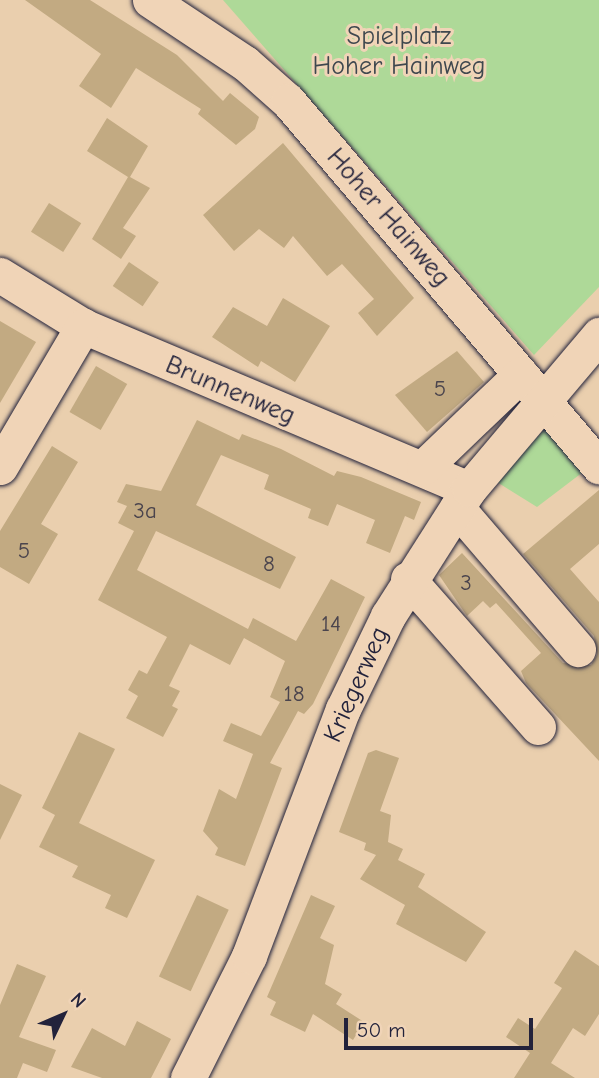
<!DOCTYPE html>
<style>
body{margin:0}
#map{position:relative;width:599px;height:1078px;overflow:hidden;background:#eacfae;font-family:"Comic Neue",sans-serif}
div>[style]{position:absolute}
.green>*{inset:0;background:#aed998}
.building>*{inset:0;background:#c2aa82;transform-origin:0 0}
.roads{filter:drop-shadow(0 0 2px #22223b) drop-shadow(0 0 2px #22223b)}
.minor>*{height:35px;margin:-17.5px;padding:0 17.5px;transform-origin:17.5px;border-radius:17.5px;background:#f0d4b7}
span{translate:-50% -50%;white-space:nowrap;text-align:center;line-height:1.15;-webkit-text-stroke:6px #f0d4b7;paint-order:stroke}
.number-label{font-size:23px;color:#4a444d}
.number-label span{-webkit-text-stroke-width:0}
.park-label{font-size:26px;color:#3e474e}
.street-label{font-size:26px;color:#22223b}
.north{position:absolute;left:28px;top:980px;width:70px;height:70px;-webkit-text-stroke:5px #f0d4b7;paint-order:stroke;rotate:46deg;font-size:19px;font-weight:700;line-height:28px;text-align:center;color:#22223b}
.north::after{content:'';display:block;margin:auto;width:24px;height:32px;background:#22223b;clip-path:polygon(50% 0,100% 100%,50% 72%,0 100%)}
.scale{position:absolute;left:344px;top:1018px;width:189px;height:32px;box-sizing:border-box;border:4px solid #22223b;border-top:0;padding-left:9px;font-size:21px;line-height:24px;white-space:nowrap;color:#22223b;-webkit-text-stroke:5px #f0d4b7;paint-order:stroke}
</style>
<div id="map">
<div class="green">
<div style="clip-path:polygon(223px 0,599px 0,599px 287px,534px 355px)"></div>
<div style="clip-path:polygon(547px 426px,587px 469px,537px 507px,497px 482px)"></div>
</div>
<div class="building">
<div style="clip-path:polygon(25px 0,90px 0,177px 55px,223px 101px,230px 93px,259px 117px,255px 129px,236px 145px,198px 114px,201px 109px,136px 68px,111px 108px,79px 86px,101px 54px)"></div>
<div style="clip-path:polygon(107px 118px,148px 146px,130px 177px,150px 188px,123px 228px,136px 236px,121px 259px,92px 239px,128px 177px,87px 151px)"></div>
<div style="clip-path:polygon(283px 143px,414px 298px,377px 336px,358px 313px,374px 299px,342px 264px,327px 276px,293px 236px,284px 248px,259px 229px,234px 251px,203px 215px)"></div>
<div style="left:49px;top:203px;width:38px;height:34px;rotate:32deg"></div>
<div style="left:129px;top:262px;width:36px;height:29px;rotate:34deg"></div>
<div style="clip-path:polygon(283px 298px,330px 326px,295px 382px,261px 361px,258px 367px,212px 337px,233px 307px,267px 326px)"></div>
<div style="clip-path:polygon(0 321px,36px 342px,0 403px)"></div>
<div style="clip-path:polygon(457px 351px,484px 382px,427px 432px,395px 395px)"></div>
<div style="left:96px;top:366px;width:36px;height:53px;rotate:30deg"></div>
<div style="clip-path:polygon(197px 420px,239px 440px,242px 434px,281px 449px,334px 476px,337px 471px,361px 477px,421px 502px,414px 520px,405px 516px,390px 553px,366px 543px,375px 520px,337px 504px,328px 526px,308px 518px,311px 509px,264px 489px,269px 475px,221px 455px,196px 505px,296px 557px,280px 589px,156px 531px,137px 570px,248px 629px,253px 618px,296px 641px,331px 579px,365px 597px,313px 704px,304px 714px,298px 711px,270px 763px,282px 768px,245px 866px,215px 855px,218px 848px,203px 831px,219px 789px,236px 799px,253px 754px,223px 741px,231px 723px,261px 736px,280px 702px,270px 697px,285px 661px,244px 638px,230px 665px,190px 644px,169px 686px,180px 691px,172px 706px,178px 709px,163px 737px,126px 718px,138px 696px,128px 690px,139px 670px,147px 674px,167px 637px,98px 600px,134px 531px,118px 523px,127px 506px,117px 502px,126px 484px,161px 491px)"></div>
<div style="clip-path:polygon(52px 446px,78px 462px,41px 524px,58px 534px,29px 584px,0 567px,0 531px)"></div>
<div style="clip-path:polygon(599px 490px,599px 544px,570px 569px,599px 602px,599px 761px,526px 683px,521px 671px,541px 653px,496px 603px,490px 608px,483px 601px,467px 616px,439px 575px,462px 553px,563px 663px,591px 665px,597px 655px,594px 636px,523px 554px)"></div>
<div style="clip-path:polygon(79px 732px,115px 749px,79px 823px,155px 860px,127px 918px,105px 908px,111px 895px,72px 877px,78px 866px,39px 847px,55px 815px,42px 808px)"></div>
<div style="clip-path:polygon(376px 750px,399px 758px,380px 811px,391px 815px,388px 842px,403px 849px,398px 860px,425px 874px,418px 887px,486px 932px,466px 962px,396px 924px,405px 905px,360px 879px,376px 855px,364px 850px,366px 843px,339px 832px,368px 753px)"></div>
<div style="clip-path:polygon(0 784px,22px 795px,0 840px)"></div>
<div style="left:197px;top:895px;width:35px;height:90px;rotate:25deg"></div>
<div style="clip-path:polygon(311px 895px,335px 906px,320px 938px,334px 945px,325px 984px,342px 994px,336px 1004px,364px 1022px,353px 1040px,313px 1014px,305px 1032px,270px 1015px,276px 1002px,267px 997px)"></div>
<div style="clip-path:polygon(575px 950px,599px 966px,599px 1014px,585px 1036px,573px 1028px,551px 1063px,575px 1078px,514px 1078px,530px 1053px,506px 1037px,518px 1018px,535px 1029px,562px 988px,554px 983px)"></div>
<div style="clip-path:polygon(17px 964px,46px 976px,19px 1037px,56px 1050px,47px 1072px,23px 1063px,17px 1078px,0 1078px,0 1005px)"></div>
<div style="clip-path:polygon(137px 1021px,171px 1039px,151px 1078px,102px 1078px,71px 1067px,92px 1028px,125px 1046px)"></div>
</div>
<div class="roads">
<div class="minor">
<div style="left:150px;top:0;width:114px;rotate:33.6deg"></div>
<div style="left:245px;top:63px;width:57px;rotate:41.5deg"></div>
<div style="left:288px;top:101px;width:480px;rotate:49.6deg"></div>
<div style="left:0;top:275px;width:97px;rotate:31.6deg"></div>
<div style="left:83px;top:326px;width:419px;rotate:22.9deg"></div>
<div style="left:0;top:467px;width:164px;rotate:-59.5deg"></div>
<div style="left:424px;top:467px;width:134px;rotate:-43.8deg"></div>
<div style="left:457px;top:508px;width:186px;rotate:49.4deg"></div>
<div style="left:408px;top:579px;width:197px;rotate:48.7deg"></div>
<div style="left:188px;top:1078px;width:136px;rotate:-63.4deg"></div>
<div style="left:249px;top:956px;width:264px;rotate:-69.2deg"></div>
<div style="left:343px;top:709px;width:103px;rotate:-64.2deg"></div>
<div style="left:388px;top:616px;width:151px;rotate:-57.5deg"></div>
<div style="left:469px;top:489px;width:202px;rotate:-49.8deg"></div>
</div>
</div>
<div class="number-label">
<span style="left:440px;top:389px">5</span>
<span style="left:145px;top:511px">3a</span>
<span style="left:24px;top:551px">5</span>
<span style="left:269px;top:564px">8</span>
<span style="left:466px;top:583px">3</span>
<span style="left:331px;top:624px">14</span>
<span style="left:294px;top:694px">18</span>
</div>
<div class="park-label">
<span style="left:399px;top:52px">Spielplatz<br>Hoher Hainweg</span>
</div>
<div class="street-label">
<span style="left:388px;top:218px;rotate:49deg">Hoher Hainweg</span>
<span style="left:230px;top:391px;rotate:23deg">Brunnenweg</span>
<span style="left:357px;top:685px;rotate:-66deg">Kriegerweg</span>
</div>
<div class="north">N</div>
<div class="scale">50 m</div>
</div>
